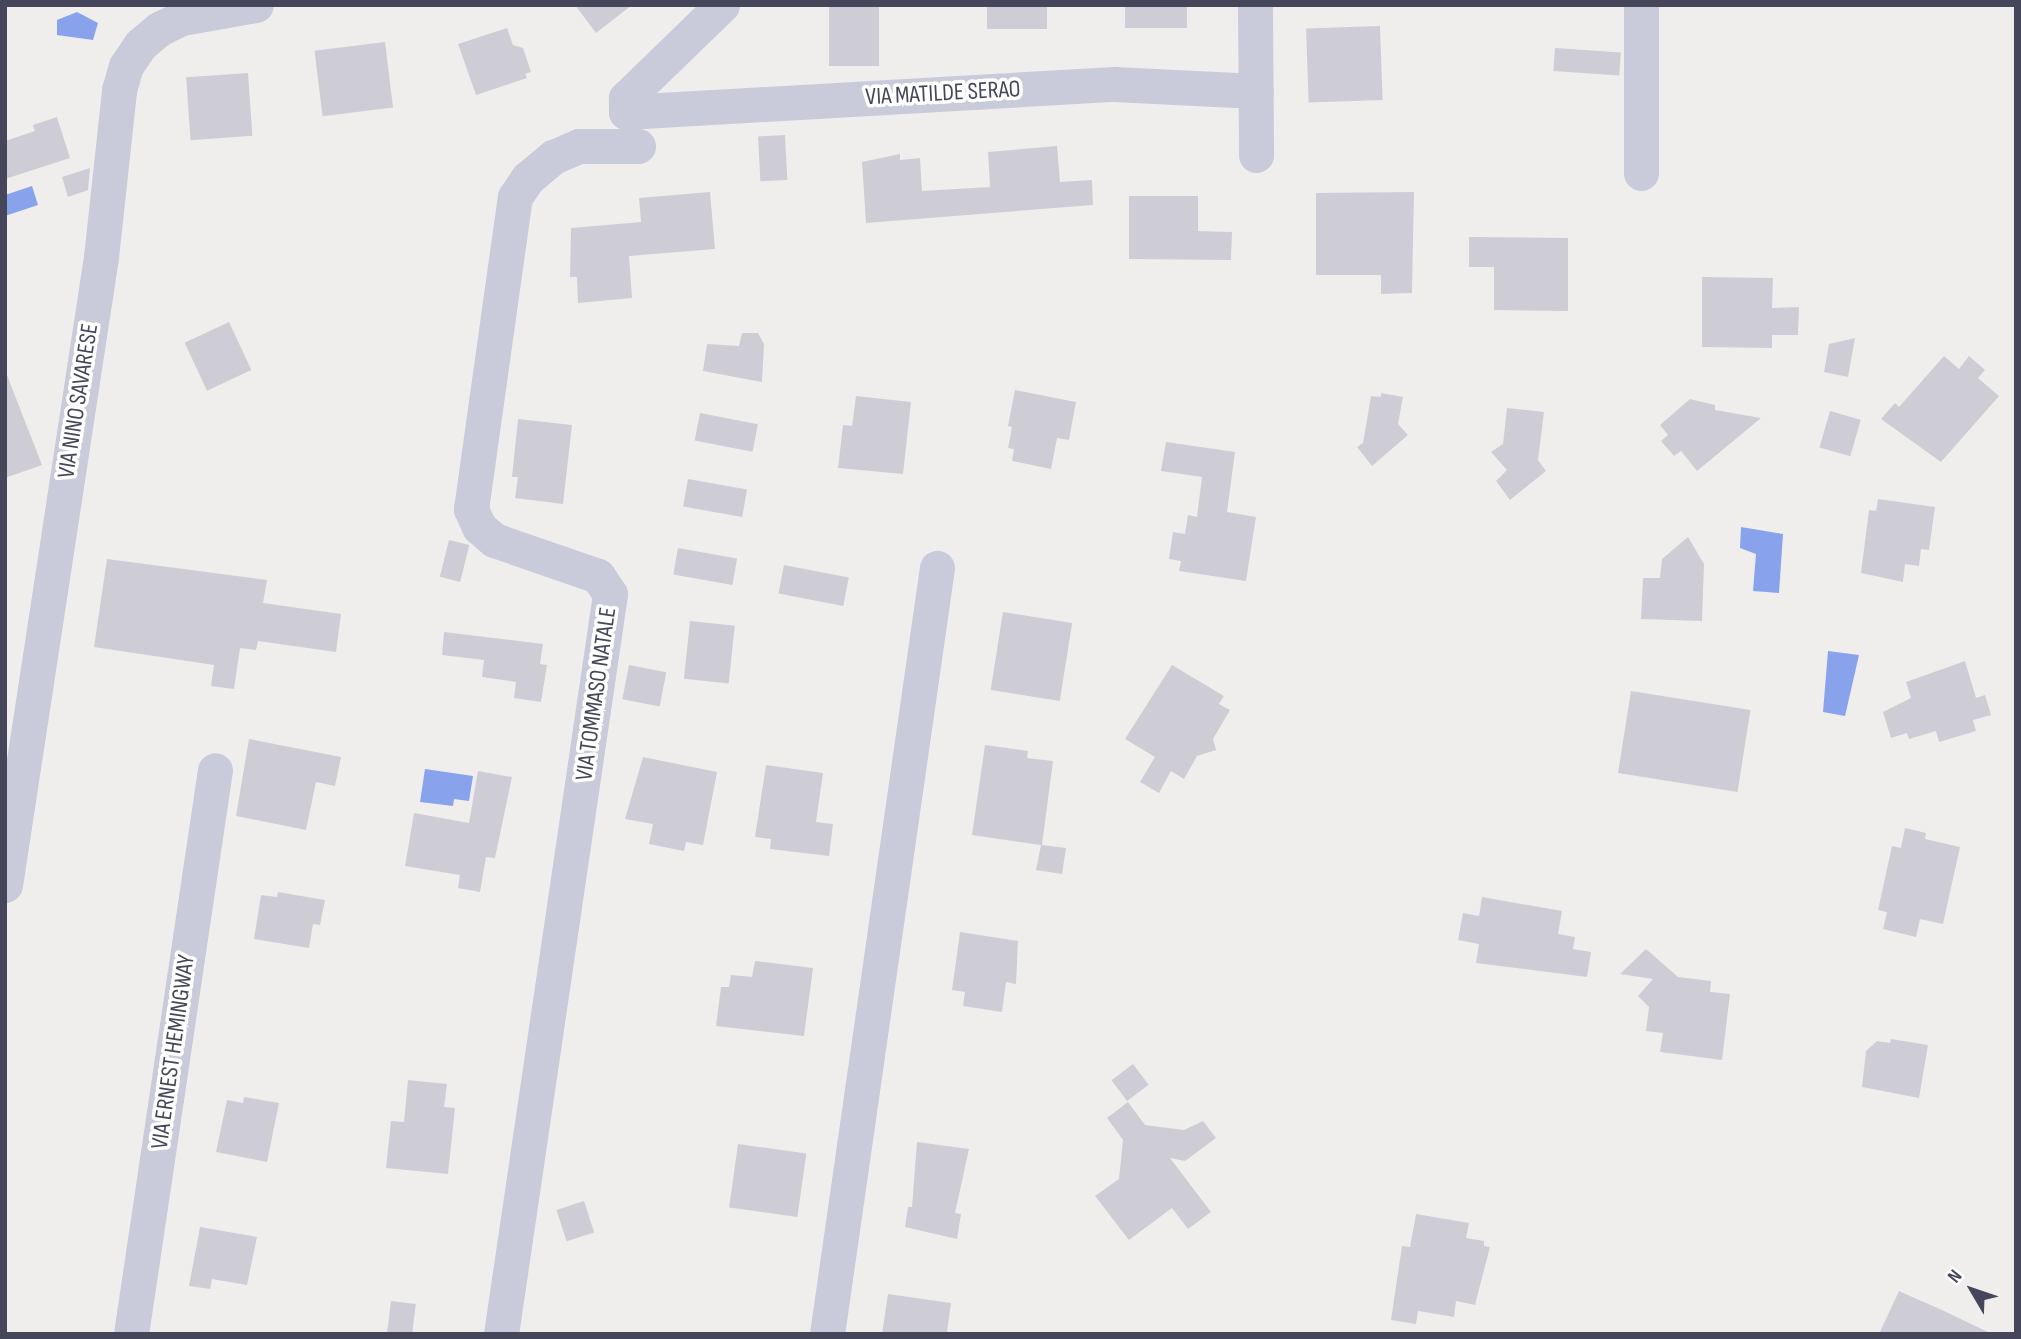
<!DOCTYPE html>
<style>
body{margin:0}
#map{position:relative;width:2021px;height:1339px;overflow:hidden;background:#f0eeed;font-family:"Sofia Sans Condensed",sans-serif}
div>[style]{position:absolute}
.water>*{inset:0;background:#88a3eb}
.building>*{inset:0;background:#cecdd5;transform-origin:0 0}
.minor>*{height:35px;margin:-17.5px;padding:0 17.5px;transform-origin:17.5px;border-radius:17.5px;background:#c9cada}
span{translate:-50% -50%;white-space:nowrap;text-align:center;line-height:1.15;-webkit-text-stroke:7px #fff;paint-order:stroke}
.street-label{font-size:24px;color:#45465a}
.frame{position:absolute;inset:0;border:7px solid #45465a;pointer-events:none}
.north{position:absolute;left:1937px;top:1255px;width:70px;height:70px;-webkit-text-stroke:5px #fff;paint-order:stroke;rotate:309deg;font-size:19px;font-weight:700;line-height:28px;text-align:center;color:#45465a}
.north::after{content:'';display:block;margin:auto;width:24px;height:32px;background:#45465a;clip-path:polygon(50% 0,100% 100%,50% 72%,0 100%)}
</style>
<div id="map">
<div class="water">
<div style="clip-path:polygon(77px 12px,98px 23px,93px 40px,57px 35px,57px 20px)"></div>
<div style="clip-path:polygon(32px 186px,38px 205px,5px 216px,5px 195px)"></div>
<div style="clip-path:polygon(1741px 527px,1783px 534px,1779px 593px,1753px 591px,1756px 554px,1740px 548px)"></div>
<div style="clip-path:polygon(1828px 651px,1859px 655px,1845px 716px,1823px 712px)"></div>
<div style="clip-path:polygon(425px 769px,473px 776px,469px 801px,454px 799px,453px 806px,420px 802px)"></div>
</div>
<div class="building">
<div style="clip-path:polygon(575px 5px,632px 5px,596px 33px)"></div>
<div style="left:829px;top:5px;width:50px;height:61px"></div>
<div style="left:987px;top:5px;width:60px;height:24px"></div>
<div style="left:1125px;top:5px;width:62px;height:23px"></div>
<div style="left:1380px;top:26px;width:74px;height:74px;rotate:88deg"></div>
<div style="clip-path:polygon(507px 28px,513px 45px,523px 48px,531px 72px,525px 74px,527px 78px,476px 95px,458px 44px)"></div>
<div style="left:385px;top:42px;width:66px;height:71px;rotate:83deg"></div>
<div style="left:1555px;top:48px;width:66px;height:23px;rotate:4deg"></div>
<div style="left:248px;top:73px;width:63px;height:62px;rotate:86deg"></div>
<div style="clip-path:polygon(57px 117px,70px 158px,5px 179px,5px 141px,35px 131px,33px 125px)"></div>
<div style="left:785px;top:135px;width:45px;height:27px;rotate:87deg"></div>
<div style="clip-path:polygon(1057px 146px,1060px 182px,1092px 180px,1093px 205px,866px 223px,862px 162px,900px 154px,900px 160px,920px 158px,922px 191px,990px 187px,988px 152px)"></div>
<div style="clip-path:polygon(90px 168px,88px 190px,68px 197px,62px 177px)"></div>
<div style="clip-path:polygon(710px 192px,715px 249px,629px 256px,632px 298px,578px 303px,577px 277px,570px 277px,571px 228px,641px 222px,639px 198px)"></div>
<div style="clip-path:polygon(1414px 192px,1412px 293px,1381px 294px,1381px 275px,1316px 275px,1316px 193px)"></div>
<div style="clip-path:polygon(1129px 196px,1198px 196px,1198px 231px,1232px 232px,1231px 260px,1129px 259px)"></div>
<div style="clip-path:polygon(1469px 237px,1568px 238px,1568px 311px,1494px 310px,1494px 267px,1469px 267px)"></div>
<div style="clip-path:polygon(1702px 277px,1773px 278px,1772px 308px,1799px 307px,1798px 335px,1772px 335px,1772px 348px,1702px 347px)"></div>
<div style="left:229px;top:322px;width:53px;height:49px;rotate:65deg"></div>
<div style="clip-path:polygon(742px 333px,758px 333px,764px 344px,762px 382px,703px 371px,707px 344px,739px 346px)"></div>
<div style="clip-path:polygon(1855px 338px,1848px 377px,1824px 372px,1829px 344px)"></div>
<div style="clip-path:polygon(1944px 356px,1959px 369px,1969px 356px,1985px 370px,1978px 378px,1999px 396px,1941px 462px,1881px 419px,1895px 403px,1899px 407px)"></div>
<div style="clip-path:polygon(5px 370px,42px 465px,5px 478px)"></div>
<div style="clip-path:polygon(1015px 390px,1076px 402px,1069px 440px,1057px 438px,1051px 469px,1012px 461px,1014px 449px,1008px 448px,1012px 427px,1008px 426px)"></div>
<div style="clip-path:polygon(1381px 393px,1403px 397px,1398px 424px,1408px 435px,1372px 466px,1357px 447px,1363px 443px,1371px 396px,1381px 397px)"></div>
<div style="clip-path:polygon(856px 396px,911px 402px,903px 474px,838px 468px,843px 425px,852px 426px)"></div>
<div style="clip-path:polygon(1690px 399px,1715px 405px,1715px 410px,1761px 418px,1697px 471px,1681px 451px,1674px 456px,1661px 441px,1668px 435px,1660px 425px)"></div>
<div style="clip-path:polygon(1507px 408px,1544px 412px,1538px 460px,1546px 471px,1510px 500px,1496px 481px,1507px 470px,1491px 452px,1503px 444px)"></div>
<div style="left:1830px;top:411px;width:32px;height:38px;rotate:16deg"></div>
<div style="left:700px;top:413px;width:59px;height:28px;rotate:11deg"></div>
<div style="clip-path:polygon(518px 419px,572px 425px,563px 504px,515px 498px,518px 477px,512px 477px)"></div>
<div style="clip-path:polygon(1166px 442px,1235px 452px,1227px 512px,1256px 517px,1246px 581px,1179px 571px,1181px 561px,1169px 559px,1173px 532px,1185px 534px,1188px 515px,1197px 517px,1202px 477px,1161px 471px)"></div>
<div style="left:688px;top:479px;width:60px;height:28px;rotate:10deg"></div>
<div style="clip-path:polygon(1878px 499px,1935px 507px,1929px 550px,1921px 549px,1919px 566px,1905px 564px,1903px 582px,1861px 573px,1869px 510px,1876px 511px)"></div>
<div style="clip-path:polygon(1688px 537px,1704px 564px,1702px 621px,1641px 619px,1643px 578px,1660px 578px,1662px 559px)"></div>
<div style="left:449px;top:540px;width:21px;height:38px;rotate:14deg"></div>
<div style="left:678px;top:548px;width:60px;height:27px;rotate:10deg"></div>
<div style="clip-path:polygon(107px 559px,267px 580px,263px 603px,341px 614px,336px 652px,258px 641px,256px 650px,240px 648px,234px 689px,211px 686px,214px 665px,94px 647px)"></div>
<div style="left:784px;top:565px;width:66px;height:29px;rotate:11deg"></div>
<div style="left:1003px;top:612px;width:70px;height:79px;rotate:9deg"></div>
<div style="left:690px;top:621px;width:45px;height:58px;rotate:6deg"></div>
<div style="clip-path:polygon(444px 632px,543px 644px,540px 664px,547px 665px,541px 702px,514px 698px,516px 682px,482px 677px,484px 660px,442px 655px)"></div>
<div style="clip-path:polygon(1965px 661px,1976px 698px,1985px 695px,1991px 715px,1973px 720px,1976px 731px,1939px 742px,1936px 731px,1909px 739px,1907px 733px,1891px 738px,1883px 712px,1911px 698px,1906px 682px)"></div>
<div style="left:629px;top:665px;width:38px;height:35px;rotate:11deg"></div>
<div style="clip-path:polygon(1172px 665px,1224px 696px,1219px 704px,1230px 710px,1213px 739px,1216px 750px,1197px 756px,1184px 779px,1171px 771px,1159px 793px,1140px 782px,1155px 757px,1125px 739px)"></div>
<div style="left:1631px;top:691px;width:121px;height:83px;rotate:9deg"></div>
<div style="clip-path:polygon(249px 739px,341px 757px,335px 786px,316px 782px,306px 830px,236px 816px)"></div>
<div style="clip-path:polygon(985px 745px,1028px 751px,1027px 758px,1053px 761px,1042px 845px,1066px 848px,1062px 874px,1036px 870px,1041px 845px,972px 835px)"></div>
<div style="clip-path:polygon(643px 757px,717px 772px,703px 845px,686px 842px,684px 851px,649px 844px,653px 824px,625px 819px)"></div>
<div style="clip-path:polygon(766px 765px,823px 773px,816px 822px,833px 824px,829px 856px,770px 849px,771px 839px,755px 837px)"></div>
<div style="clip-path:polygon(478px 771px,512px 777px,495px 858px,486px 857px,480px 892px,458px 888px,460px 875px,405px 866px,414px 813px,469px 823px)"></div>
<div style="clip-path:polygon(1905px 828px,1926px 833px,1925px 839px,1960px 847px,1943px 924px,1920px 919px,1916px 937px,1883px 929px,1887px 912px,1878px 910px,1892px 846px,1901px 848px)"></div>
<div style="clip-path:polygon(278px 892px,325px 900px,320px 925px,313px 924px,309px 948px,254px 939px,261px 895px,277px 897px)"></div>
<div style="clip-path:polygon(1482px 897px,1562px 911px,1558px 934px,1575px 937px,1573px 949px,1591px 952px,1587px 977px,1476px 963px,1479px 944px,1458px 940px,1463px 913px,1479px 916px)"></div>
<div style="clip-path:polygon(960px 932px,1018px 941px,1016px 984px,1006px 982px,1002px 1012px,963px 1006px,965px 992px,952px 990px)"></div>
<div style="clip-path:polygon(1646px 949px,1678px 977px,1711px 981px,1710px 992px,1730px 994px,1722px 1060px,1660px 1052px,1663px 1033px,1646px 1031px,1649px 1007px,1638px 996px,1653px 979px,1620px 974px)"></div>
<div style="clip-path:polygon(755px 961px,813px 968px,804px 1036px,716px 1026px,721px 987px,729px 987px,731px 975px,752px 977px)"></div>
<div style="clip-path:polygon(1891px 1039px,1928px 1045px,1919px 1098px,1862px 1087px,1866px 1051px,1877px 1041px,1890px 1043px)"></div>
<div style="left:1133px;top:1064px;width:26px;height:27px;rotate:53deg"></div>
<div style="clip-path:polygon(408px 1080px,447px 1084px,444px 1107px,455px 1108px,448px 1174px,386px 1168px,391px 1121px,404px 1122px)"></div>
<div style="clip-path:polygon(244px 1097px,279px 1103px,267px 1162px,216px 1152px,227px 1100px,243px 1103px)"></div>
<div style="clip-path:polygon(1128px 1102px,1145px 1125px,1184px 1130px,1203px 1121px,1216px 1138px,1185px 1161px,1170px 1158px,1211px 1212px,1188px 1229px,1172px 1208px,1129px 1240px,1095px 1196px,1119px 1179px,1123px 1140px,1107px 1118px)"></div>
<div style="clip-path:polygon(917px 1142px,969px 1149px,955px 1213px,961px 1214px,957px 1239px,905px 1227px,908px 1207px,912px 1207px)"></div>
<div style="left:738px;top:1144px;width:69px;height:64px;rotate:8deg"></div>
<div style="left:584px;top:1201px;width:33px;height:29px;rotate:72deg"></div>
<div style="clip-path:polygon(1416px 1214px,1469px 1223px,1466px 1238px,1484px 1241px,1484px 1246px,1490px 1247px,1475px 1305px,1456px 1301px,1454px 1317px,1418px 1311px,1416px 1324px,1391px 1320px,1402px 1246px,1410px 1247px)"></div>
<div style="clip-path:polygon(200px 1227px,257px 1237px,247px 1285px,212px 1279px,210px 1289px,189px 1286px)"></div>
<div style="clip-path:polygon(1899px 1291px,1944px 1311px,1992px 1334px,1879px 1334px)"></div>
<div style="clip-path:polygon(888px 1294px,951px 1303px,947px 1332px,882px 1334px)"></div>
<div style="left:391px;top:1301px;width:25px;height:33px;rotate:7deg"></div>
</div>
<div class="minor">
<div style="left:722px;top:5px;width:134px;rotate:135.9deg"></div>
<div style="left:626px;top:98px;width:14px;rotate:90deg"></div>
<div style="left:626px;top:112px;width:489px;rotate:-3.3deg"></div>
<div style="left:1114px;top:84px;width:142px;rotate:2.8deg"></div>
<div style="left:1255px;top:5px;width:150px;rotate:89.6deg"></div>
<div style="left:1641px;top:173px;width:168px;rotate:-90deg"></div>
<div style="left:5px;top:885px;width:635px;rotate:-81.31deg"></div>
<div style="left:101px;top:257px;width:168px;rotate:-83.8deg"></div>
<div style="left:119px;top:90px;width:25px;rotate:-74deg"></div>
<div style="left:126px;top:66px;width:25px;rotate:-56deg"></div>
<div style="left:140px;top:45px;width:25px;rotate:-40deg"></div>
<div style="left:159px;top:29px;width:25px;rotate:-26deg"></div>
<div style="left:182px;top:18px;width:75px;rotate:-10deg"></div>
<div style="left:131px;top:1334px;width:570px;rotate:-81.53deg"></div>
<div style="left:501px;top:1334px;width:748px;rotate:-81.62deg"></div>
<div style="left:610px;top:594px;width:22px;rotate:-124deg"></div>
<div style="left:598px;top:576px;width:110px;rotate:-160.9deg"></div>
<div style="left:494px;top:540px;width:20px;rotate:-139deg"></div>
<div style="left:479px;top:527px;width:20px;rotate:-114deg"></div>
<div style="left:471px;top:509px;width:315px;rotate:-82deg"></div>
<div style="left:515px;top:197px;width:23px;rotate:-56deg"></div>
<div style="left:528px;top:178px;width:33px;rotate:-40deg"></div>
<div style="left:553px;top:157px;width:28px;rotate:-23deg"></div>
<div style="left:579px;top:146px;width:59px"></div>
<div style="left:827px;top:1334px;width:774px;rotate:-81.83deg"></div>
</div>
<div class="street-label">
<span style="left:943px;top:93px;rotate:-3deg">VIA MATILDE SERAO</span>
<span style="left:78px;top:401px;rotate:-81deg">VIA NINO SAVARESE</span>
<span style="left:596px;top:694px;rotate:-82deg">VIA TOMMASO NATALE</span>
<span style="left:173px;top:1052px;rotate:-82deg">VIA ERNEST HEMINGWAY</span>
</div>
<div class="frame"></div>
<div class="north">N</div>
</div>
